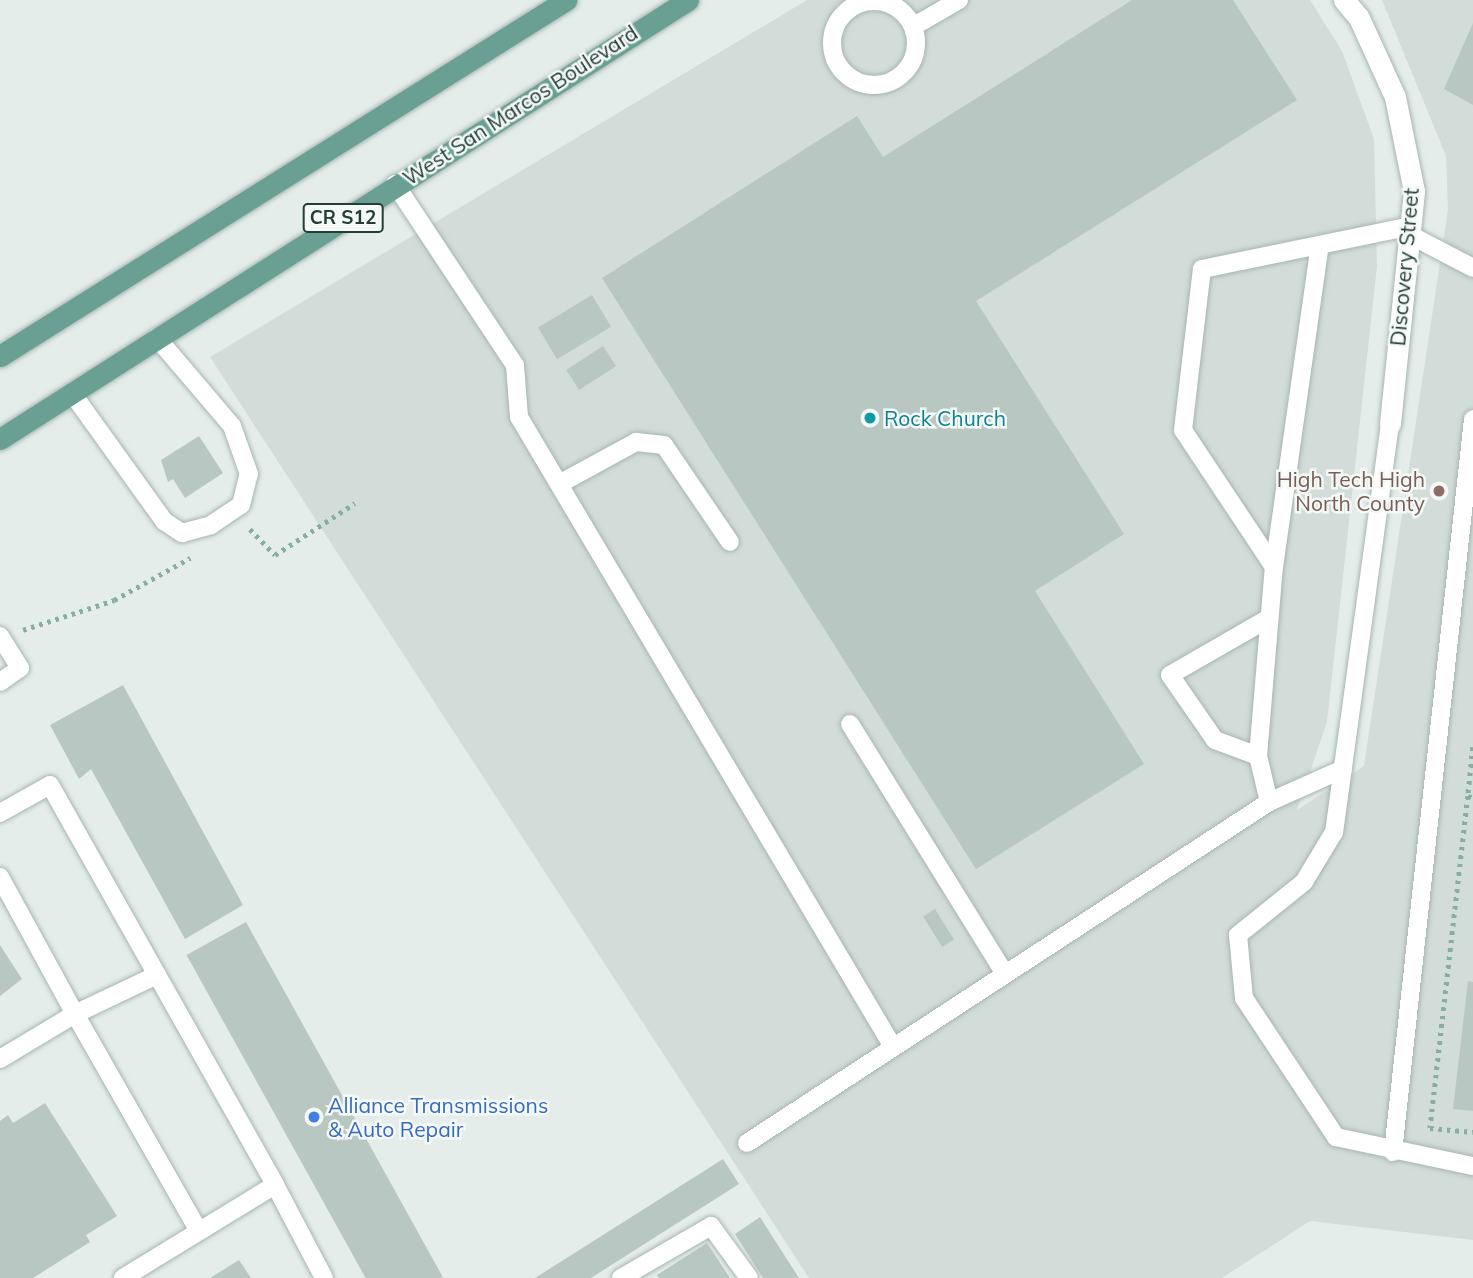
<!DOCTYPE html>
<style>
body{margin:0}
#map{position:relative;width:1473px;height:1278px;overflow:hidden;background:#e4ede9;font-family:Mulish,sans-serif}
div>[style]{position:absolute}
.built>*{inset:0;background:#d2dcd8}
.building>*{inset:0;background:#b9c7c2;transform-origin:0 0}
.path>*{height:4.5px;margin-top:-2.25px;transform-origin:0;background:repeating-linear-gradient(90deg,#86afa2 0 3.5px,transparent 0 8.5px)}
.roads{filter:drop-shadow(0 0 2px #a7b5b0) drop-shadow(0 0 2px #a7b5b0)}
.service>*{height:18px;margin:-9px;padding:0 9px;transform-origin:9px;border-radius:9px;background:#fff}
.service>.ring{margin:-9px;padding:0;box-sizing:content-box;background:none;border:18px solid #fff;border-radius:50%}
.minor>*{height:21px;margin:-10.5px;padding:0 10.5px;transform-origin:10.5px;border-radius:10.5px;background:#fff}
.primary>*{height:21px;margin:-10.5px;padding:0 10.5px;transform-origin:10.5px;border-radius:10.5px;background:#6aa093}
.dots>*{width:19px;height:19px;translate:-50% -50%;box-sizing:border-box;border:4px solid #f4f9f7;border-radius:50%}
span{translate:-50% -50%;white-space:nowrap;text-align:center;line-height:1.15;-webkit-text-stroke:5px #f4f9f7;paint-order:stroke}
.shield-label span{padding:2px 5px;background:#f4f9f7;border:2px solid;border-radius:5px;-webkit-text-stroke-width:0}
.shield-label{font-size:19px;color:#243d37;font-weight:700}
.street-label{font-size:21px;color:#243d37}
.culture-label{font-size:21px;color:#0d838f}
.left{translate:0 -50%;text-align:left}
.education-label{font-size:21px;color:#785e54}
.right{translate:-100% -50%;text-align:right}
.shop-label{font-size:21px;color:#366cbe}
</style>
<div id="map">
<div class="built">
<div style="clip-path:polygon(807px 0,1310px 0,1342px 51px,1374px 139px,1377px 266px,1327px 722px,1297px 810px,1364px 766px,1448px 210px,1446px 156px,1382px 0,1473px 0,1473px 1240px,1310px 1221px,1222px 1278px,809px 1278px,210px 357px)"></div>
</div>
<div class="building">
<div style="clip-path:polygon(1132px 0,1233px 0,1297px 100px,976px 301px,1124px 534px,1035px 591px,1144px 764px,976px 869px,602px 278px,857px 116px,883px 157px)"></div>
<div style="clip-path:polygon(1473px 23px,1473px 105px,1444px 89px)"></div>
<div style="left:592px;top:295px;width:37px;height:63px;rotate:59deg"></div>
<div style="left:603px;top:346px;width:24px;height:44px;rotate:57deg"></div>
<div style="clip-path:polygon(199px 436px,223px 473px,185px 498px,173px 479px,168px 482px,161px 460px)"></div>
<div style="clip-path:polygon(123px 685px,243px 905px,185px 939px,91px 769px,79px 779px,50px 725px)"></div>
<div style="left:935px;top:909px;width:36px;height:14px;rotate:58deg"></div>
<div style="left:246px;top:922px;width:406px;height:68px;rotate:61deg"></div>
<div style="clip-path:polygon(0 945px,22px 979px,0 996px)"></div>
<div style="clip-path:polygon(1468px 981px,1473px 982px,1473px 1111px,1453px 1109px)"></div>
<div style="clip-path:polygon(45px 1103px,117px 1216px,86px 1235px,90px 1242px,33px 1278px,0 1278px,0 1121px,8px 1115px,13px 1123px)"></div>
<div style="clip-path:polygon(723px 1159px,739px 1184px,591px 1278px,535px 1278px)"></div>
<div style="clip-path:polygon(760px 1217px,799px 1278px,763px 1278px,735px 1234px)"></div>
<div style="clip-path:polygon(707px 1243px,730px 1278px,659px 1278px,657px 1275px)"></div>
<div style="clip-path:polygon(239px 1260px,251px 1278px,210px 1278px)"></div>
</div>
<div class="path">
<div style="left:250px;top:529px;width:36px;rotate:46deg"></div>
<div style="left:275px;top:555px;width:95px;rotate:-33deg"></div>
<div style="left:23px;top:630px;width:96px;rotate:-18.2deg"></div>
<div style="left:114px;top:600px;width:87px;rotate:-28.9deg"></div>
<div style="left:1473px;top:747px;width:49px;rotate:95.8deg"></div>
<div style="left:1468px;top:796px;width:5px;rotate:22deg"></div>
<div style="left:1468px;top:796px;width:334px;rotate:96.5deg"></div>
<div style="left:1430px;top:1128px;width:43px;rotate:5.3deg"></div>
</div>
<div class="roads">
<div class="service">
<div class="ring" style="left:832px;top:1px;width:66px;height:66px"></div>
<div style="left:914px;top:26px;width:52px;rotate:-30deg"></div>
<div style="left:395px;top:184px;width:217px;rotate:56.5deg"></div>
<div style="left:515px;top:365px;width:52px;rotate:85.6deg"></div>
<div style="left:519px;top:417px;width:733px;rotate:59.3deg"></div>
<div style="left:1410px;top:235px;width:71px;rotate:27.6deg"></div>
<div style="left:72px;top:393px;width:158px;rotate:54.3deg"></div>
<div style="left:164px;top:521px;width:22px;rotate:34deg"></div>
<div style="left:182px;top:533px;width:30px;rotate:-15deg"></div>
<div style="left:211px;top:525px;width:36px;rotate:-34deg"></div>
<div style="left:241px;top:505px;width:32px;rotate:-76deg"></div>
<div style="left:249px;top:474px;width:51px;rotate:-109.5deg"></div>
<div style="left:232px;top:426px;width:116px;rotate:-130.4deg"></div>
<div style="left:1390px;top:424px;width:412px;rotate:97.8deg"></div>
<div style="left:1334px;top:832px;width:58px;rotate:121deg"></div>
<div style="left:1304px;top:882px;width:85px;rotate:141.2deg"></div>
<div style="left:1238px;top:935px;width:63px;rotate:84.6deg"></div>
<div style="left:1244px;top:998px;width:167px;rotate:56.5deg"></div>
<div style="left:1336px;top:1137px;width:140px;rotate:12deg"></div>
<div style="left:559px;top:484px;width:88px;rotate:-28.6deg"></div>
<div style="left:636px;top:442px;width:28px;rotate:6deg"></div>
<div style="left:664px;top:445px;width:117px;rotate:55.8deg"></div>
<div style="left:1274px;top:567px;width:325px;rotate:-81.9deg"></div>
<div style="left:0;top:636px;width:38px;rotate:58deg"></div>
<div style="left:20px;top:668px;width:24px;rotate:145deg"></div>
<div style="left:850px;top:724px;width:294px;rotate:58.2deg"></div>
<div style="left:1258px;top:756px;width:46px;rotate:-159.6deg"></div>
<div style="left:1215px;top:740px;width:79px;rotate:-124.7deg"></div>
<div style="left:1170px;top:675px;width:114px;rotate:-29.9deg"></div>
<div style="left:1343px;top:769px;width:81px;rotate:156deg"></div>
<div style="left:1269px;top:802px;width:47px;rotate:-103.4deg"></div>
<div style="left:1258px;top:756px;width:190px;rotate:-85.2deg"></div>
<div style="left:1274px;top:567px;width:164px;rotate:-123.6deg"></div>
<div style="left:1183px;top:430px;width:162px;rotate:-83.3deg"></div>
<div style="left:1202px;top:269px;width:213px;rotate:-11.6deg"></div>
<div style="left:0;top:813px;width:57px;rotate:-29.2deg"></div>
<div style="left:50px;top:785px;width:459px;rotate:60.6deg"></div>
<div style="left:0;top:877px;width:156px;rotate:61.3deg"></div>
<div style="left:75px;top:1014px;width:91px;rotate:-25.4deg"></div>
<div style="left:0;top:1059px;width:87px;rotate:-31deg"></div>
<div style="left:75px;top:1014px;width:250px;rotate:60.3deg"></div>
<div style="left:747px;top:1143px;width:624px;rotate:-33.15deg"></div>
<div style="left:1393px;top:1152px;width:737px;rotate:-83.77deg"></div>
<div style="left:123px;top:1278px;width:178px;rotate:-31.5deg"></div>
<div style="left:275px;top:1185px;width:105px;rotate:62.2deg"></div>
<div style="left:621px;top:1278px;width:104px;rotate:-30deg"></div>
<div style="left:711px;top:1226px;width:64px;rotate:53.8deg"></div>
</div>
<div class="minor">
<div style="left:1344px;top:0;width:23px;rotate:50deg"></div>
<div style="left:1359px;top:18px;width:87px;rotate:65.5deg"></div>
<div style="left:1395px;top:97px;width:96px;rotate:78.6deg"></div>
<div style="left:1414px;top:191px;width:234px;rotate:95.9deg"></div>
</div>
<div class="primary">
<div style="left:0;top:356px;width:669px;rotate:-32.17deg"></div>
<div style="left:0;top:439px;width:816px;rotate:-32.54deg"></div>
</div>
</div>
<div class="dots">
<div style="left:870px;top:418px;background:#0f9aa8"></div>
<div style="left:1439px;top:491px;background:#8d6e63"></div>
<div style="left:314px;top:1117px;background:#3f7fe0"></div>
</div>
<div class="shield-label">
<span style="left:343px;top:218px">CR S12</span>
</div>
<div class="street-label">
<span style="left:520px;top:105px;rotate:-33deg">West San Marcos Boulevard</span>
<span style="left:1404px;top:267px;rotate:-85deg">Discovery Street</span>
</div>
<div class="culture-label">
<span class="left" style="left:884px;top:418px">Rock Church</span>
</div>
<div class="education-label">
<span class="right" style="left:1425px;top:491px">High Tech High<br>North County</span>
</div>
<div class="shop-label">
<span class="left" style="left:328px;top:1117px">Alliance Transmissions<br>&amp; Auto Repair</span>
</div>
</div>
